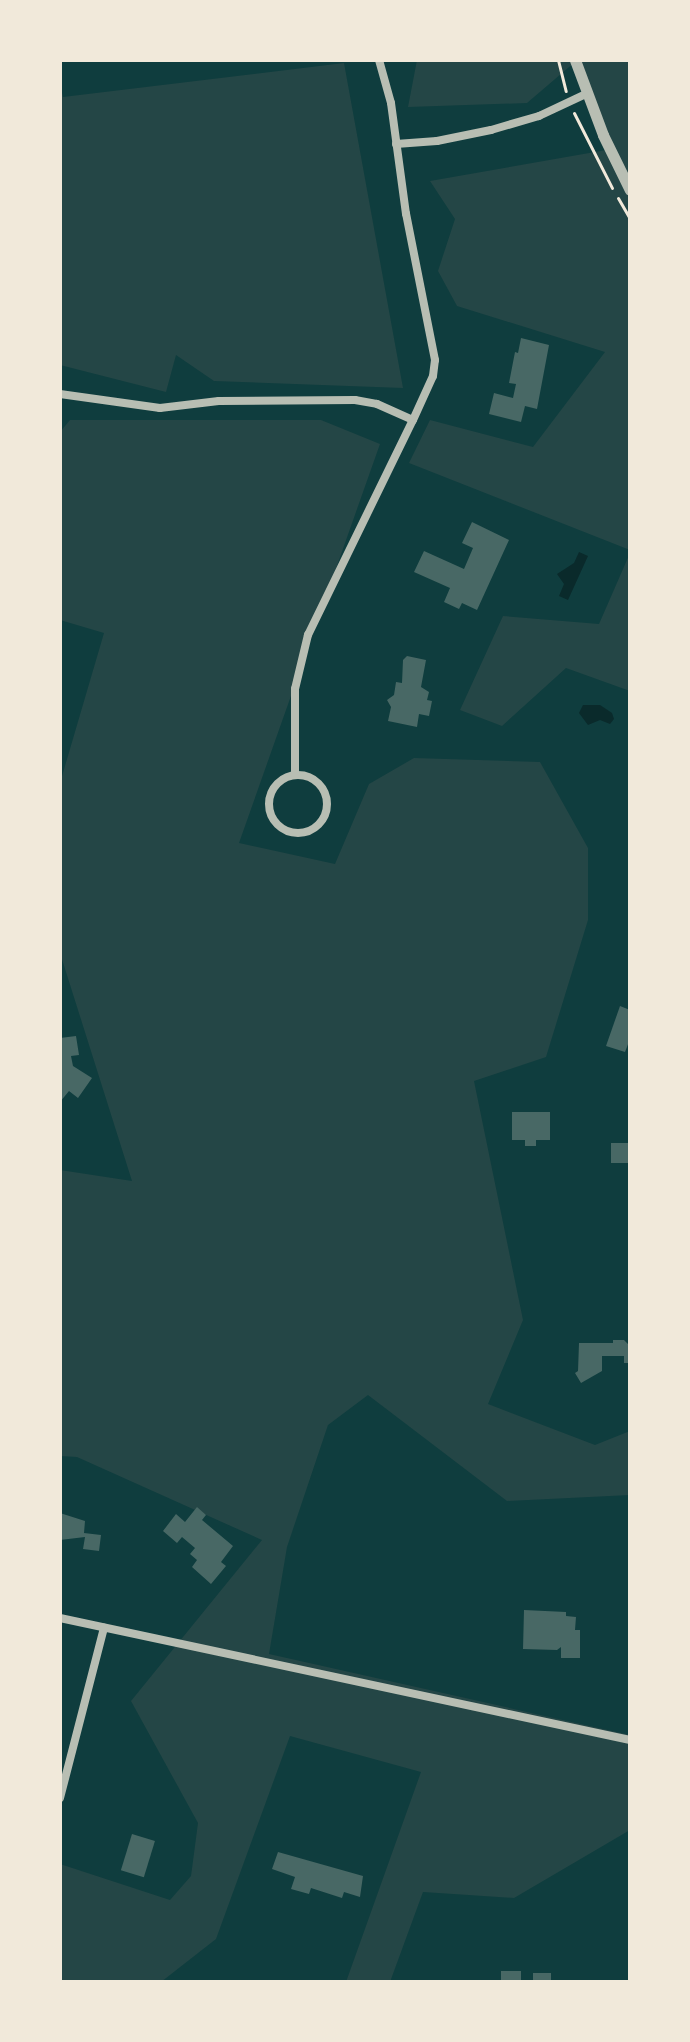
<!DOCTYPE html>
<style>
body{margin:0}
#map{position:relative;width:690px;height:2042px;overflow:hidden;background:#0f3d3e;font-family:Cabin,sans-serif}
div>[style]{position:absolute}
.green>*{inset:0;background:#244646}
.water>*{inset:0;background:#0a2a2b}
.building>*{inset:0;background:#486865;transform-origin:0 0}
.path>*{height:3px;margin:-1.5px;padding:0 1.5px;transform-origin:1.5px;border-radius:1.5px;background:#f1e9da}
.minor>*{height:8px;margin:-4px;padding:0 4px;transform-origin:4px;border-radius:4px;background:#b8beb3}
.minor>.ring{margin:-4px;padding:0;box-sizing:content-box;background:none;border:8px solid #b8beb3;border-radius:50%}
.tertiary>*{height:11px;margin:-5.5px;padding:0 5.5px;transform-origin:5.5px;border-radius:5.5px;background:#b8beb3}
span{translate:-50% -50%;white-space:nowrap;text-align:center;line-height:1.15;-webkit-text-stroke:8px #f1e9da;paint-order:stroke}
.frame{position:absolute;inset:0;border:62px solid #f1e9da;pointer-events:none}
</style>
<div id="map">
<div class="green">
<div style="clip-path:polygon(417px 60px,630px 60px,630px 550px,409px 463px,430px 420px,533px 447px,605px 352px,457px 306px,438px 271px,455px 219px,430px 181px,612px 149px,575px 62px,527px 103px,408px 107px)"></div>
<div style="clip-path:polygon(344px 63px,403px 388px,214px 381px,176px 355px,166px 392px,60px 365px,60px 84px,63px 97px)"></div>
<div style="clip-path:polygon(70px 420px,321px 420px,380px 444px,239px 843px,335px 864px,369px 784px,414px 758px,540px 762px,588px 848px,588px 920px,546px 1057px,474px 1081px,523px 1320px,488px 1404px,595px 1445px,630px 1431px,630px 1495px,507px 1501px,368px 1395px,328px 1425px,287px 1547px,269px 1654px,630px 1735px,630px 1830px,514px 1898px,423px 1892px,390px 1982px,346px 1982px,421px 1772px,290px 1736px,216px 1939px,161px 1982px,60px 1982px,60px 1864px,170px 1900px,191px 1876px,198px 1823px,131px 1701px,262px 1540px,77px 1457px,60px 1456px,60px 1170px,132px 1181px,60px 953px,60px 783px,104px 633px,60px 620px,60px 432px)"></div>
<div style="clip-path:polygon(630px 553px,630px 691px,566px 668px,502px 726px,460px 710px,503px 616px,599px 624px)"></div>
</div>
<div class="water">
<div style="clip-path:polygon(579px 552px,588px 556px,568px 600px,559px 596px,564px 584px,557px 574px,574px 563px)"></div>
<div style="clip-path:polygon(583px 705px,600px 705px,612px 713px,614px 719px,610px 724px,600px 720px,588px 725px,579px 713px)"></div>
</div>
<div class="building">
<div style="clip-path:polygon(521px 338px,549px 345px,537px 409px,525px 406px,521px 422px,489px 414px,494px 393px,513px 398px,516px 384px,509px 383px,515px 352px,518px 353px)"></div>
<div style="clip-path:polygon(472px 522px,509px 540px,477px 610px,462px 603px,459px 609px,444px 602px,450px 588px,414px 572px,424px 551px,464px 569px,473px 548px,462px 543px)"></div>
<div style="clip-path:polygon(407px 656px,426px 660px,421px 687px,429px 692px,427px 700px,432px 701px,429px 716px,419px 714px,417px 727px,388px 721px,391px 707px,387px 700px,394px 695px,396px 682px,402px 683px,403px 660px)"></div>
<div style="clip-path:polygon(620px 1006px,630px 1010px,630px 1039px,625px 1052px,606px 1046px)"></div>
<div style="clip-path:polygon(76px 1036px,79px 1055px,71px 1056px,73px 1066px,92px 1078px,78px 1098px,69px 1091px,60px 1102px,60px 1038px)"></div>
<div style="clip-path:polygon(512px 1112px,550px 1112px,550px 1140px,536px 1140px,536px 1146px,525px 1146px,525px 1140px,512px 1140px)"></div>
<div style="left:630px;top:1143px;width:20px;height:19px;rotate:90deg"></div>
<div style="clip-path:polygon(613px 1340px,624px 1340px,630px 1346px,630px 1363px,624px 1363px,624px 1356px,602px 1356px,602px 1371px,581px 1383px,575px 1373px,578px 1371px,579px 1343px,613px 1343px)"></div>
<div style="clip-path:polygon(197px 1507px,206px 1515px,202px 1520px,233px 1546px,221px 1562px,226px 1566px,211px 1584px,192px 1567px,197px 1560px,190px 1554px,195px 1548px,182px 1537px,177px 1543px,163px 1531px,176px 1514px,185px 1522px)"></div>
<div style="clip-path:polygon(60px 1513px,85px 1521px,84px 1533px,101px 1535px,99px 1551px,83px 1549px,85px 1537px,60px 1540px)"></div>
<div style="clip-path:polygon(524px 1610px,566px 1612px,566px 1616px,576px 1617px,575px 1630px,580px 1630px,580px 1658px,561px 1658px,561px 1647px,557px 1650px,523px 1649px)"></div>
<div style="left:132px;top:1834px;width:24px;height:38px;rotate:17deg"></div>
<div style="clip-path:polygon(278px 1852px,363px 1876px,360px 1897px,344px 1892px,342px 1898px,311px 1888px,309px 1894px,291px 1889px,295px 1877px,272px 1869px)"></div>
<div style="left:501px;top:1971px;width:20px;height:11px"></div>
<div style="left:533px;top:1973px;width:18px;height:9px"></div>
</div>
<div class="path">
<div style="left:558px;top:60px;width:32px;rotate:76deg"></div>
<div style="left:574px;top:113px;width:84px;rotate:63.1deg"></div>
<div style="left:618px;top:198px;width:24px;rotate:60deg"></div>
</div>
<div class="minor">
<div style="left:396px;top:144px;width:41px;rotate:-4.2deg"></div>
<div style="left:437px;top:141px;width:55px;rotate:-11.5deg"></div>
<div style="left:491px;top:130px;width:50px;rotate:-16.3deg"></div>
<div style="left:539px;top:116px;width:52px;rotate:-25.1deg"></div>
<div style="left:60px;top:394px;width:101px;rotate:8deg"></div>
<div style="left:160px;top:408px;width:59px;rotate:-6.8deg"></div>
<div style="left:219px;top:401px;width:136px;rotate:-0.4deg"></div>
<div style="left:355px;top:400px;width:22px;rotate:10deg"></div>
<div style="left:377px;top:404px;width:39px;rotate:24deg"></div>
<div class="ring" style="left:269px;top:775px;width:50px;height:50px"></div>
<div style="left:295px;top:775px;width:86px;rotate:-90deg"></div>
<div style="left:295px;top:689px;width:56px;rotate:-76.5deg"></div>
<div style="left:308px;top:635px;width:239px;rotate:-64deg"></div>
<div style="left:413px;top:420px;width:48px;rotate:-65.6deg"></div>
<div style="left:433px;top:376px;width:16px;rotate:-83deg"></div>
<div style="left:435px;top:360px;width:149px;rotate:-101.2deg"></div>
<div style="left:406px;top:214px;width:112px;rotate:-97.7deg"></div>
<div style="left:391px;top:103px;width:45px;rotate:-105.6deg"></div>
<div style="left:60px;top:1618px;width:583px;rotate:12.08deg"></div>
<div style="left:60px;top:1798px;width:176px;rotate:-75.5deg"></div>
</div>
<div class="tertiary">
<div style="left:575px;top:60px;width:80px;rotate:69.5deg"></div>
<div style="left:603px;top:135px;width:61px;rotate:63.9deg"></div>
</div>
<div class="frame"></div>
</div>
